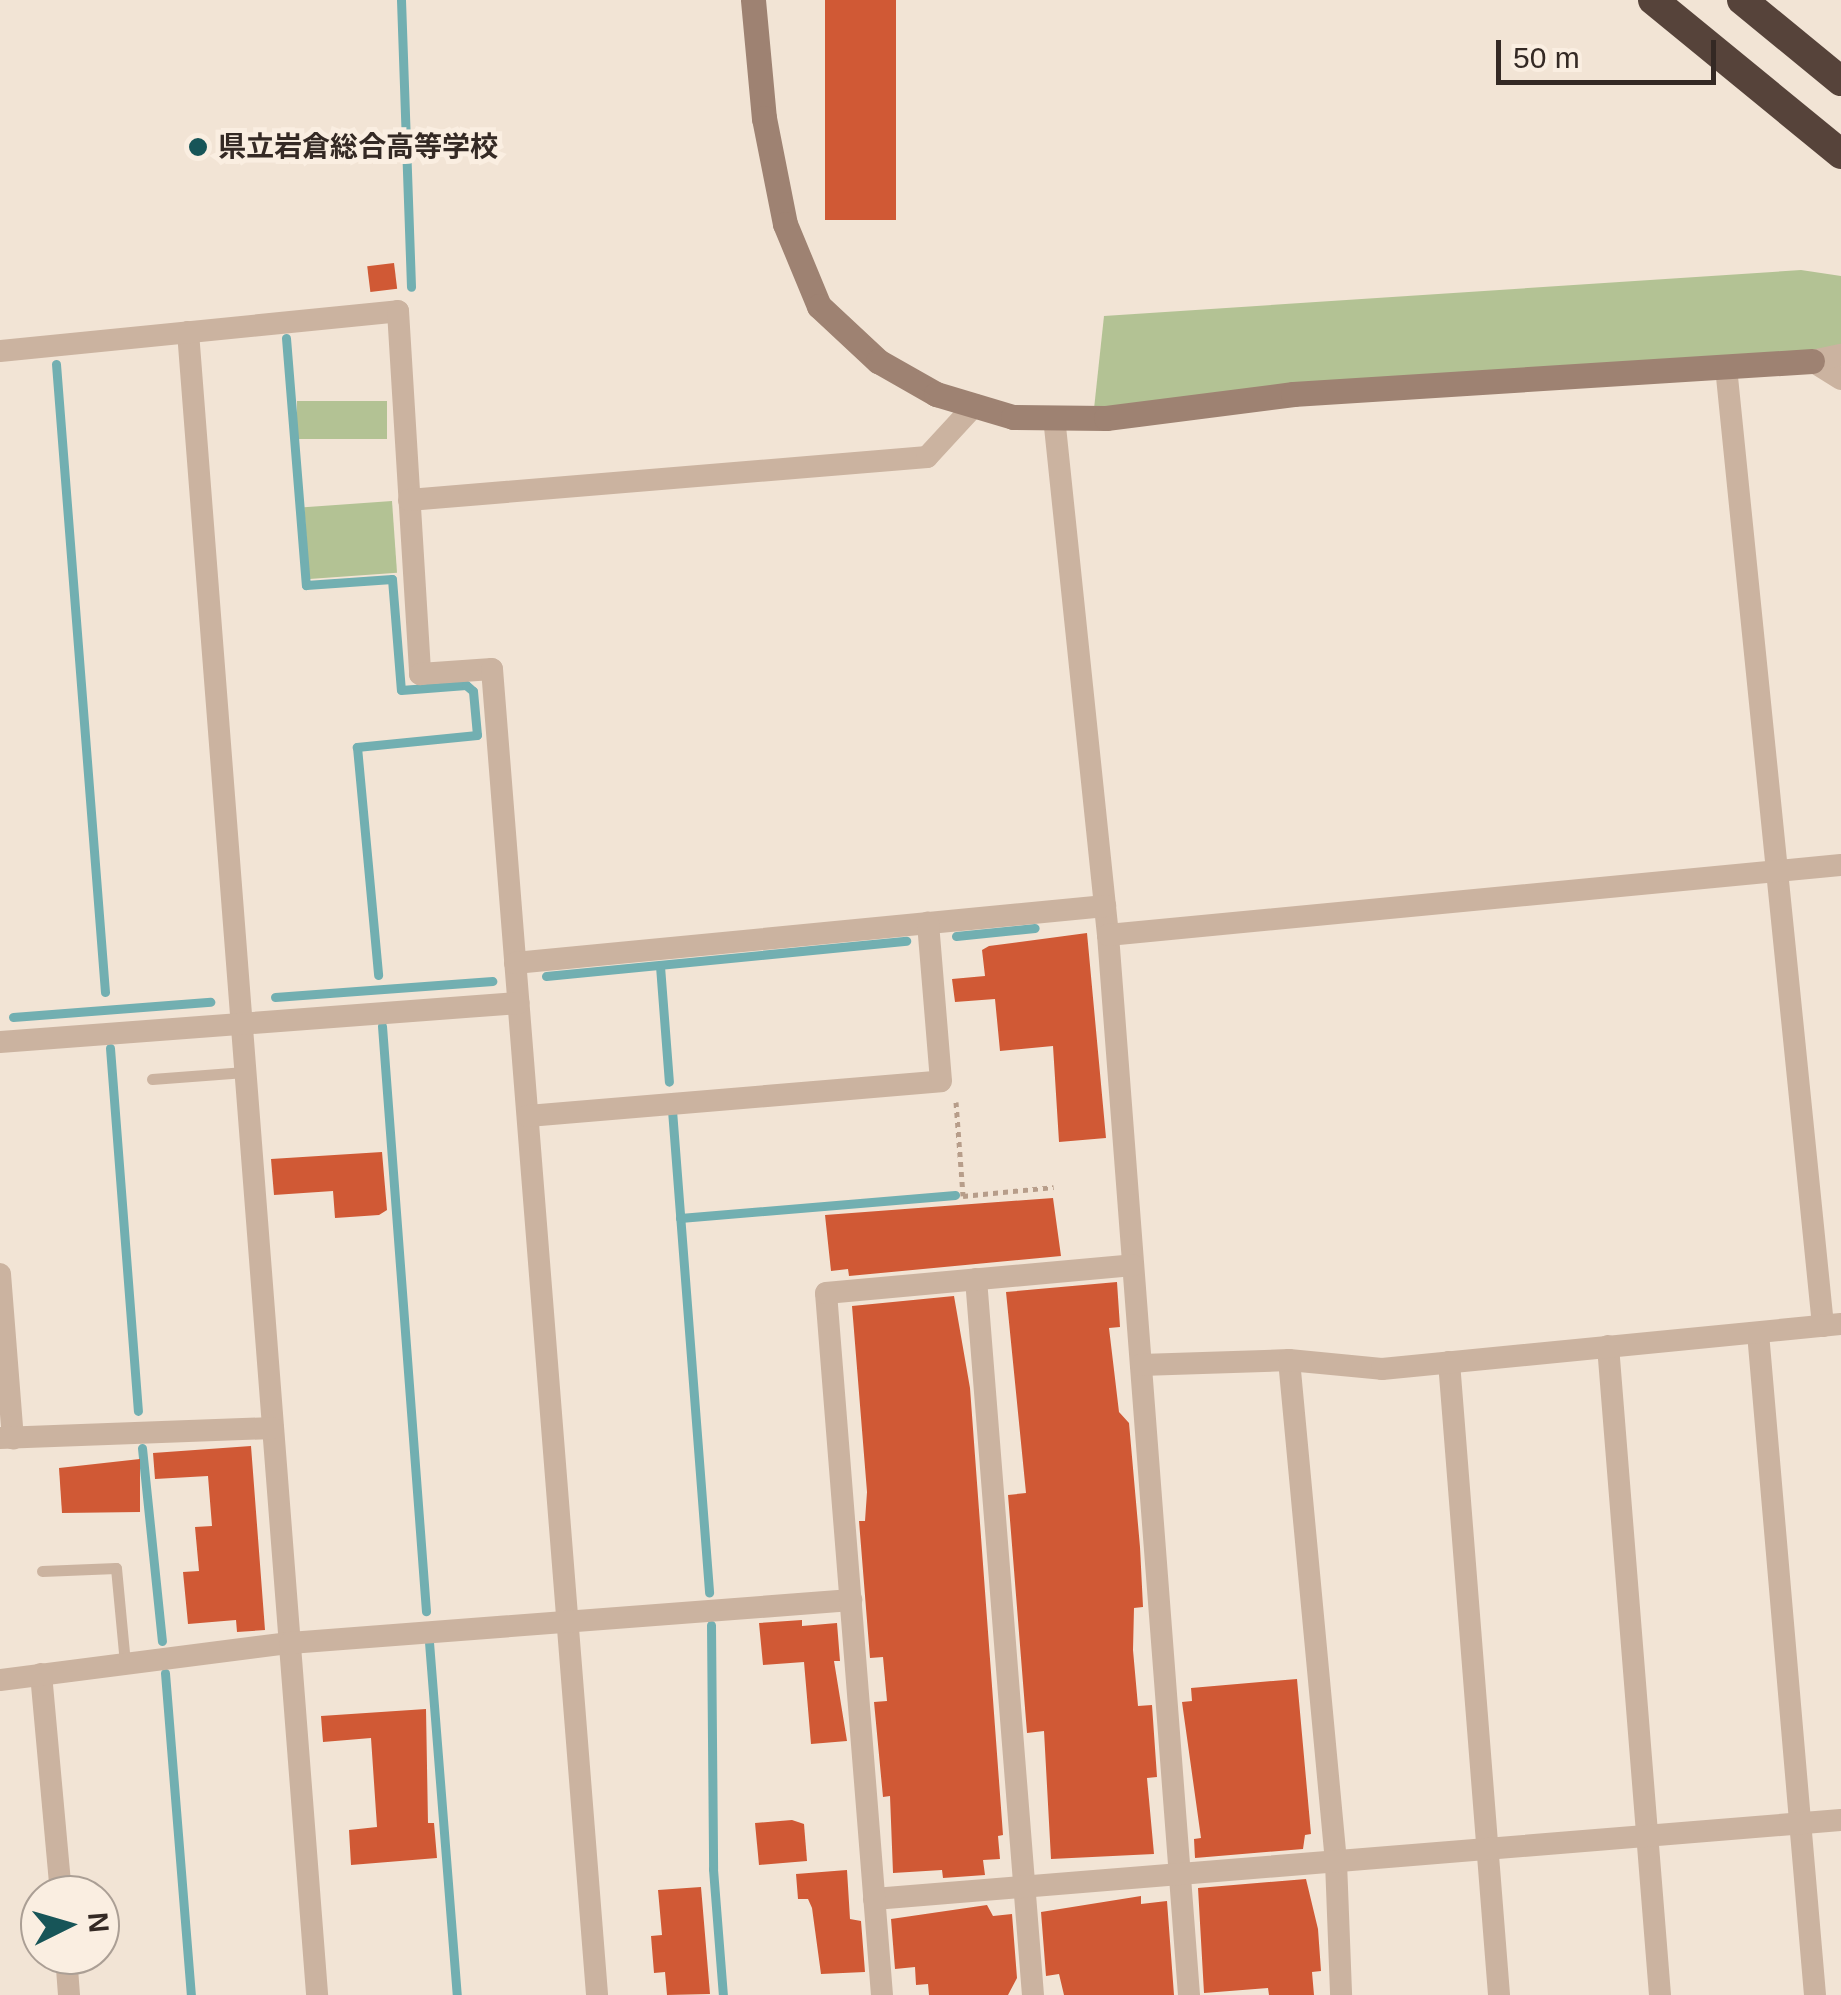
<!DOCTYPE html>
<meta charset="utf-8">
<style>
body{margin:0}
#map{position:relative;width:1841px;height:1995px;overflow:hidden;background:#f2e4d5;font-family:Helvetica,"Noto Sans JP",sans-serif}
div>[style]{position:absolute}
.green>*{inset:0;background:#b3c294;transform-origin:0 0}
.stream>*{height:9px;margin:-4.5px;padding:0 4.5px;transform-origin:4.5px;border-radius:4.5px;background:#72afb1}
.building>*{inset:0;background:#d05935;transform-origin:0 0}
.path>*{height:5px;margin-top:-2.5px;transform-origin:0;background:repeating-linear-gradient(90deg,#b79d8a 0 5px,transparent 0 10px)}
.lane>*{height:11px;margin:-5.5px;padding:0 5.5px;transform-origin:5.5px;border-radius:5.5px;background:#cbb3a0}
.street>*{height:22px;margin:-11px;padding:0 11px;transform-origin:11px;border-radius:11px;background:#cbb3a0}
.secondary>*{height:25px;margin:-12.5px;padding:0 12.5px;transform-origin:12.5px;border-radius:12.5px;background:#9e8272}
.highway>*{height:30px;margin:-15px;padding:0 15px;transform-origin:15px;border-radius:15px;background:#56433a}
.dots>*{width:28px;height:28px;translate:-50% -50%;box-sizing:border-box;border:5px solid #faeee1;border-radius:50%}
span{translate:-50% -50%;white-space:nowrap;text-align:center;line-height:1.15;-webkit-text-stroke:10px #faeee1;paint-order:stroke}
.poi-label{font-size:28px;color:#342924;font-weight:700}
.left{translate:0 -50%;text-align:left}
.north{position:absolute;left:20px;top:1875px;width:100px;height:100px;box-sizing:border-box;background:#faeee1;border:2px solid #ab9f95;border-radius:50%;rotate:85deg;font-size:28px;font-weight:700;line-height:40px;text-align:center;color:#342924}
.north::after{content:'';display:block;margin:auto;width:35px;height:45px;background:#175558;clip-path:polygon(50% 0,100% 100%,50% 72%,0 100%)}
.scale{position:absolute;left:1496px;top:40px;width:220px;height:45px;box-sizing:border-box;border:5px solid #342924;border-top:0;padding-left:12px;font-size:30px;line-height:35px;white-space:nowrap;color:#342924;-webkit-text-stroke:8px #faeee1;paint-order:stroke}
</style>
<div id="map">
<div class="green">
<div style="clip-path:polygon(1801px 270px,1841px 276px,1841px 363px,1093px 418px,1104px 316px)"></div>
<div style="left:387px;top:401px;width:38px;height:90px;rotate:90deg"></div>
<div style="left:392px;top:501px;width:72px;height:88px;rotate:86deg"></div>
</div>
<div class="stream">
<div style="left:401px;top:0;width:287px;rotate:88deg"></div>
<div style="left:286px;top:338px;width:248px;rotate:85.4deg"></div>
<div style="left:306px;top:585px;width:86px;rotate:-4deg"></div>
<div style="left:392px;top:579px;width:111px;rotate:85.4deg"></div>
<div style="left:401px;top:690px;width:65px;rotate:-4.4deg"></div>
<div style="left:466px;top:685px;width:9px;rotate:41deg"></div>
<div style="left:473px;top:691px;width:44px;rotate:84.8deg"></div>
<div style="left:477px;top:735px;width:121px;rotate:174.3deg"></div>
<div style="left:357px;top:747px;width:229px;rotate:84.7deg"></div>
<div style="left:56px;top:364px;width:630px;rotate:85.54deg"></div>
<div style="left:956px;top:936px;width:79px;rotate:-5.8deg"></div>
<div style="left:660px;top:966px;width:116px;rotate:85.6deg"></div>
<div style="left:546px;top:976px;width:362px;rotate:-5.6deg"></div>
<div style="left:275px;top:997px;width:218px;rotate:-4.2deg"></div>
<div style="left:13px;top:1017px;width:198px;rotate:-4.4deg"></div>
<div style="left:382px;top:1026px;width:587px;rotate:85.7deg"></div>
<div style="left:110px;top:1048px;width:364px;rotate:85.6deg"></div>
<div style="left:672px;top:1110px;width:484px;rotate:85.6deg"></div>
<div style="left:680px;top:1218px;width:276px;rotate:-4.8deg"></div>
<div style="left:142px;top:1448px;width:194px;rotate:84.1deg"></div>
<div style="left:711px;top:1625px;width:244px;rotate:89.5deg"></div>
<div style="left:713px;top:1869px;width:126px;rotate:85.5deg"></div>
<div style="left:429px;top:1642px;width:354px;rotate:85.5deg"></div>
<div style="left:165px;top:1673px;width:323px;rotate:85.4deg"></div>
</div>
<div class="building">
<div style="left:825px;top:0;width:71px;height:220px"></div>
<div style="left:394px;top:263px;width:26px;height:27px;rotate:83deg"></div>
<div style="clip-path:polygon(1087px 933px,1106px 1138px,1059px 1142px,1053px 1046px,1000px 1051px,995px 999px,955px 1002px,952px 979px,985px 976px,982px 950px,989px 946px)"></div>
<div style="clip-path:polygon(382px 1152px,387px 1210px,379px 1215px,335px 1218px,333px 1191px,274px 1195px,271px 1159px)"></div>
<div style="clip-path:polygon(1053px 1198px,1061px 1256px,849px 1276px,848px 1269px,831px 1271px,825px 1215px)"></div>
<div style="clip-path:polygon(1117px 1282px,1120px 1327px,1109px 1328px,1119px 1412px,1129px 1423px,1140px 1547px,1143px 1607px,1134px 1608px,1133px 1650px,1138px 1706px,1152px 1705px,1157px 1777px,1147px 1778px,1154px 1854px,1051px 1859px,1044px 1731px,1027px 1733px,1008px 1495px,1026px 1493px,1006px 1292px)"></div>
<div style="clip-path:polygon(954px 1296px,970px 1388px,1003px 1835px,998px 1836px,1000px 1859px,983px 1860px,985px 1875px,943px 1878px,942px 1870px,893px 1873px,890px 1796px,883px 1797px,874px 1702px,887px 1701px,883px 1657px,870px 1658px,859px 1521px,865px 1521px,867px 1492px,852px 1306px)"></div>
<div style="clip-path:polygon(251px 1446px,265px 1630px,237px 1632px,236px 1620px,188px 1624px,183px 1572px,199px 1571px,195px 1527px,212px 1526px,208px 1476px,155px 1479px,153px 1453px)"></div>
<div style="clip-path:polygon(140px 1459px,140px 1512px,62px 1513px,59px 1468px)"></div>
<div style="clip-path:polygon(802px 1620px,802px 1626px,837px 1623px,840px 1661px,834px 1661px,847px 1741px,811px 1744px,804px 1662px,763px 1665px,759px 1623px)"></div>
<div style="clip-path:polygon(1297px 1679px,1311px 1834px,1305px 1835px,1303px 1849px,1195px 1858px,1194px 1839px,1201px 1838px,1182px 1702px,1192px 1701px,1191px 1688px)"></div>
<div style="clip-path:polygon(426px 1709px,428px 1823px,434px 1823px,437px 1858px,351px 1865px,349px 1830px,377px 1827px,371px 1738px,323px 1742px,321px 1716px)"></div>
<div style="clip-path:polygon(792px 1820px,804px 1824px,807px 1861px,759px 1865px,755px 1823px)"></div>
<div style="clip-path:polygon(847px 1870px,850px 1919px,861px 1921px,865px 1972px,821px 1974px,812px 1908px,808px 1899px,798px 1899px,796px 1874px)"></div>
<div style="clip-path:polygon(1306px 1879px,1318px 1929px,1321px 1971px,1312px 1972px,1314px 1995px,1269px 1995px,1268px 1988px,1204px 1993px,1198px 1888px)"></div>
<div style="clip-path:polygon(701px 1887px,710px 1994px,667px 1995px,665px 1972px,654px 1973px,651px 1936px,662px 1935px,658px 1890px)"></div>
<div style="clip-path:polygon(1141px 1896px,1141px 1904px,1167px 1901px,1174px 1995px,1064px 1995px,1059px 1974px,1046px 1976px,1041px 1912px)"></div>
<div style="clip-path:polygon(987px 1905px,993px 1916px,1012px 1914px,1017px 1978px,1008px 1995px,929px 1995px,928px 1984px,916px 1985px,915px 1967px,895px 1969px,891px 1919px)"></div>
</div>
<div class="path">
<div style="left:956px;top:1102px;width:94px;rotate:85.7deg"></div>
<div style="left:963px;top:1196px;width:91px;rotate:-5.6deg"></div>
</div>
<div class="lane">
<div style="left:152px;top:1079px;width:93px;rotate:-4.3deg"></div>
<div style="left:42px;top:1571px;width:74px;rotate:-2.3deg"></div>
<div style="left:116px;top:1568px;width:96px;rotate:84.6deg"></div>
</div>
<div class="street">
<div style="left:188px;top:332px;width:1668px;rotate:85.56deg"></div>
<div style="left:0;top:351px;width:400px;rotate:-5.7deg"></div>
<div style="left:398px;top:311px;width:364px;rotate:86.5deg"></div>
<div style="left:420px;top:674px;width:72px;rotate:-4deg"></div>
<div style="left:492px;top:669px;width:1330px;rotate:85.47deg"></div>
<div style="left:1812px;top:361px;width:34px;rotate:32deg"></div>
<div style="left:1812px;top:361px;width:30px;rotate:-12deg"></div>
<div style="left:1726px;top:367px;width:964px;rotate:84.22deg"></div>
<div style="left:1054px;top:417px;width:521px;rotate:84.05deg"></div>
<div style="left:1108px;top:935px;width:1063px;rotate:85.63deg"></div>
<div style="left:409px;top:500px;width:520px;rotate:-4.75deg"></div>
<div style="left:927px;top:457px;width:71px;rotate:-47.3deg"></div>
<div style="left:1108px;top:935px;width:736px;rotate:-5.46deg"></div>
<div style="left:515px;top:963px;width:593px;rotate:-5.52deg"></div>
<div style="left:0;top:1042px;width:520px;rotate:-4.3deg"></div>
<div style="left:528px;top:1116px;width:414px;rotate:-4.8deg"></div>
<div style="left:941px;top:1081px;width:159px;rotate:-94.7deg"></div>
<div style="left:0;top:1274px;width:165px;rotate:85.5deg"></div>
<div style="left:976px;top:1279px;width:718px;rotate:85.45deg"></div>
<div style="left:1758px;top:1333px;width:664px;rotate:85.08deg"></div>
<div style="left:1608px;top:1346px;width:651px;rotate:85.42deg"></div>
<div style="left:1289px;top:1360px;width:504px;rotate:84.65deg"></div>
<div style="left:1336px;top:1862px;width:133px;rotate:87.8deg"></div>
<div style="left:1449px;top:1362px;width:635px;rotate:85.48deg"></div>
<div style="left:1141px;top:1365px;width:148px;rotate:-1.9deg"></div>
<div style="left:1289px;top:1360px;width:93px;rotate:5.5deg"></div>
<div style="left:1382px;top:1369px;width:461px;rotate:-5.6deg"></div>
<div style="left:0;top:1438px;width:273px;rotate:-2.1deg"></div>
<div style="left:41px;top:1674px;width:222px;rotate:84.8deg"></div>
<div style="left:0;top:1680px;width:292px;rotate:-7.3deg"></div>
<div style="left:290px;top:1643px;width:563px;rotate:-4.38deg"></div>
<div style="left:874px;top:1899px;width:970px;rotate:-4.67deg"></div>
<div style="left:66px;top:1955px;width:40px;rotate:85.7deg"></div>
<div style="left:882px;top:1995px;width:704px;rotate:-94.56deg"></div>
<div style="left:826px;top:1293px;width:308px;rotate:-5.2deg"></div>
</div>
<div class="secondary">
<div style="left:753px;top:0;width:119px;rotate:84.7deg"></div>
<div style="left:764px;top:118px;width:108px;rotate:78.8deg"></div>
<div style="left:785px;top:224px;width:89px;rotate:67.5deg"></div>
<div style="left:819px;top:306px;width:81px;rotate:43deg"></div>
<div style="left:878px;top:361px;width:67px;rotate:29.6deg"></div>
<div style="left:936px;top:394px;width:80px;rotate:16.6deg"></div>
<div style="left:1013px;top:417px;width:93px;rotate:0.6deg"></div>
<div style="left:1106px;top:418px;width:189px;rotate:-7.3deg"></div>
<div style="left:1293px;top:394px;width:520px;rotate:-3.64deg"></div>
</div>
<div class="highway">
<div style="left:1653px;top:0;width:243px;rotate:39.3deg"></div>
<div style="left:1742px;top:0;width:128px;rotate:39.3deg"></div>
</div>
<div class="dots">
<div style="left:198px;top:147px;background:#175558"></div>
</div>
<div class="poi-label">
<span class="left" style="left:218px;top:147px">県立岩倉総合高等学校</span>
</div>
<div class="north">N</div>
<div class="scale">50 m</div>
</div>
